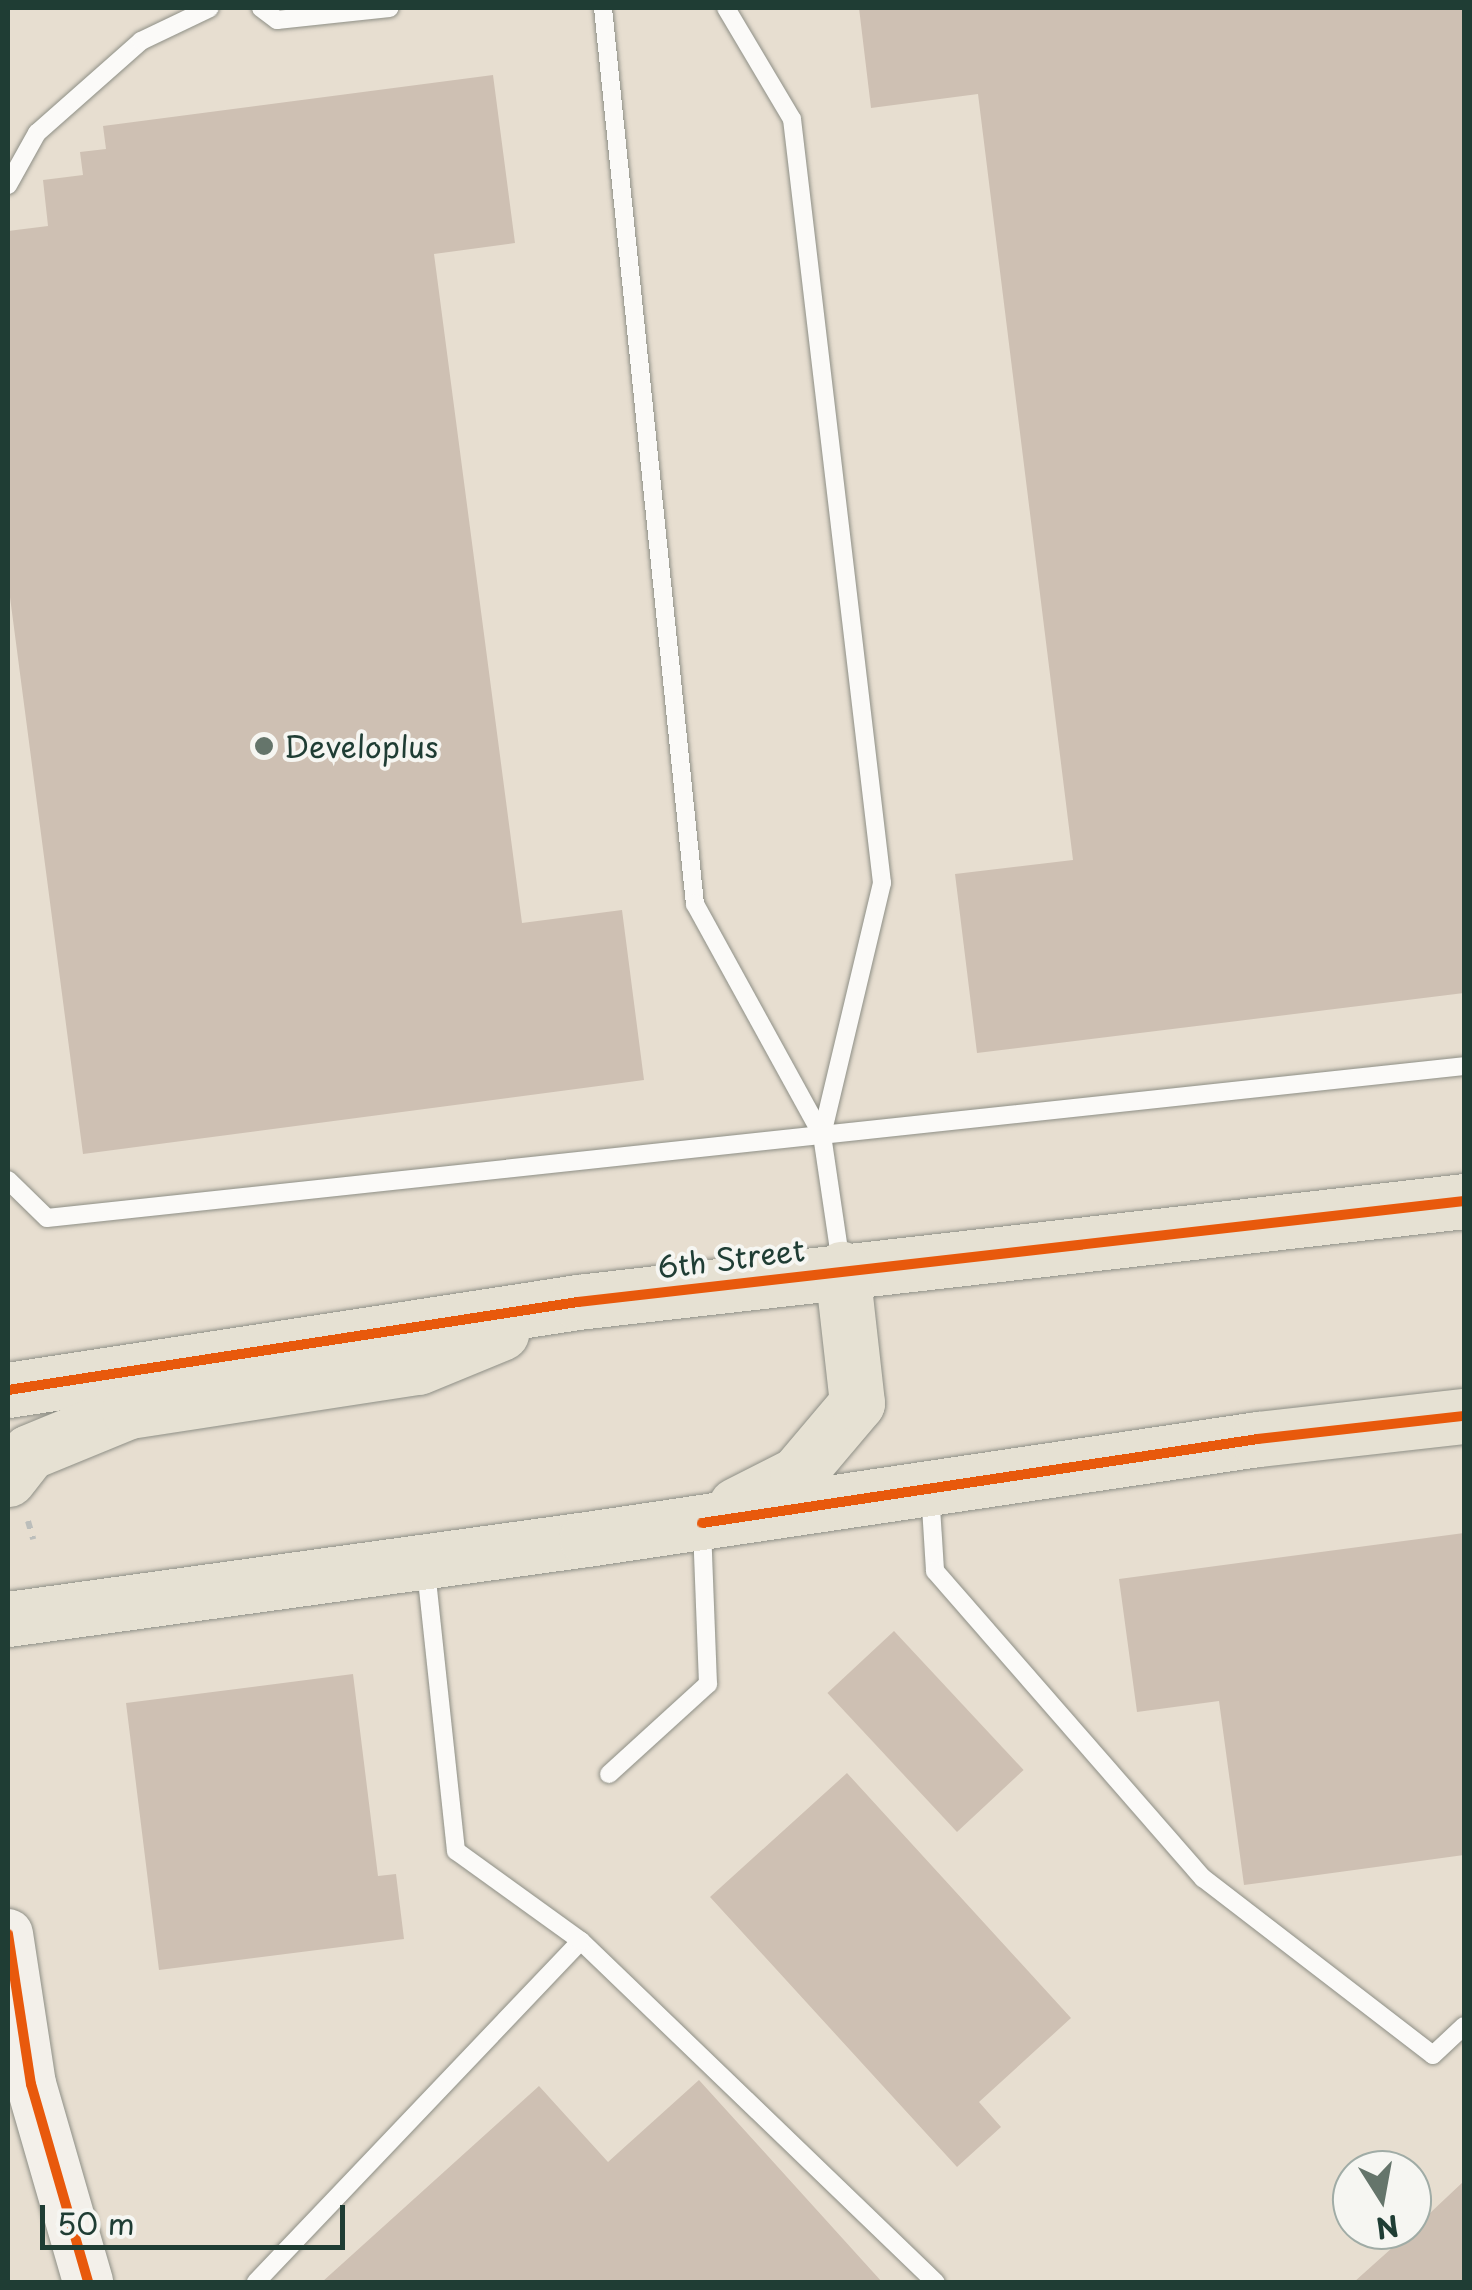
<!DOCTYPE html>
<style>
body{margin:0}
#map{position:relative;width:1472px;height:2290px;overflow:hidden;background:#e7ded0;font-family:"Playpen Sans",sans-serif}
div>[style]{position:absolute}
.building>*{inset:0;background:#cec0b3;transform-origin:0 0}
.path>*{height:6px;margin-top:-3px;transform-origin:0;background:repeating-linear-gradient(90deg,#bcbebb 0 8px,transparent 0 16px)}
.roads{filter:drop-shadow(0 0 2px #8e8f86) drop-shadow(0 0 2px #8e8f86)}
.lane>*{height:18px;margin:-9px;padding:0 9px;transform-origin:9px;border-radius:9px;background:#fbfaf8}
.secondary>*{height:50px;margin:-25px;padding:0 25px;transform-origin:25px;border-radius:25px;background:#f3f0ea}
.primary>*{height:55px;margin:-27.5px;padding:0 27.5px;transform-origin:27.5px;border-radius:27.5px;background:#e6e1d3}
.cycleway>*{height:10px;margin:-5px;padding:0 5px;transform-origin:5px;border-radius:5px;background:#e8590c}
.dots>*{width:28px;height:28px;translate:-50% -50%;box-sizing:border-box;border:5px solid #f6f6f2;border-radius:50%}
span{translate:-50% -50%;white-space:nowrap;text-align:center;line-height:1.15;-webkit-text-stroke:8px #f6f6f2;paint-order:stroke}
.poi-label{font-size:30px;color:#1f3d34}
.left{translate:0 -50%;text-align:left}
.street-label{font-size:30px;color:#1f3d34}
.frame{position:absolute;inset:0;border:10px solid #1f3d34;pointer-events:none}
.north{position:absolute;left:1332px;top:2150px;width:100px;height:100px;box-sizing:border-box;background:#f6f6f2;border:2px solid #a0aca6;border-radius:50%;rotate:169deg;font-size:28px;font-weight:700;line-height:40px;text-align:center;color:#1f3d34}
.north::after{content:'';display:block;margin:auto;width:35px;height:45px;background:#65756b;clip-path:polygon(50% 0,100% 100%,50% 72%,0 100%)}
.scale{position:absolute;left:40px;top:2205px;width:305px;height:45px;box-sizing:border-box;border:5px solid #1f3d34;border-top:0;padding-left:12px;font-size:30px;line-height:35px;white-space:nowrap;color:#1f3d34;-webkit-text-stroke:8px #f6f6f2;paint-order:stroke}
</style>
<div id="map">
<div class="building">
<div style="clip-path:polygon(859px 8px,1464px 8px,1464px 993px,977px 1053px,955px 874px,1073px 860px,978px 94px,871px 108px)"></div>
<div style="clip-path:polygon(493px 75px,515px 243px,434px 254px,522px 923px,622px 910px,644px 1080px,83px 1154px,8px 582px,8px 231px,48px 226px,43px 180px,83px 175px,80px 152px,106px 149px,103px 126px)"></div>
<div style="clip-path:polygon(1464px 1533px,1464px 1855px,1244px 1885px,1219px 1701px,1137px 1712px,1119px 1579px)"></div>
<div style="left:894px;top:1631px;width:190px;height:91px;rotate:47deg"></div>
<div style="clip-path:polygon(353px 1674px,378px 1876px,396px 1874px,404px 1939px,159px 1970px,126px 1703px)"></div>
<div style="clip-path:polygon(847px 1773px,1071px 2018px,979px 2102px,1001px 2127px,957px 2167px,710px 1897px)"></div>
<div style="clip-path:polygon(699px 2080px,882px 2282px,322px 2282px,539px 2086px,608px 2162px)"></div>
<div style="clip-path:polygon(1464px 2181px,1464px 2282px,1354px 2282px,1412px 2230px)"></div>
</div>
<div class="path">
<div style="left:28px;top:1521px;width:19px;rotate:74deg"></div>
</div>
<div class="roads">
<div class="lane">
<div style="left:261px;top:8px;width:20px;rotate:37deg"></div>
<div style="left:277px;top:20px;width:113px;rotate:-6.1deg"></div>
<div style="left:603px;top:8px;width:901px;rotate:84.14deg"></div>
<div style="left:695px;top:904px;width:264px;rotate:61.2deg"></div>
<div style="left:822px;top:1135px;width:129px;rotate:81.6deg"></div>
<div style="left:726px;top:8px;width:129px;rotate:59.3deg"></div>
<div style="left:792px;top:119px;width:769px;rotate:83.28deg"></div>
<div style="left:882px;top:883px;width:259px;rotate:103.4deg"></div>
<div style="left:8px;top:185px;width:60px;rotate:-60.9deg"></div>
<div style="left:37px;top:133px;width:139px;rotate:-41.5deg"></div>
<div style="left:141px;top:41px;width:76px;rotate:-25.6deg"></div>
<div style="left:8px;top:1180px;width:54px;rotate:44.3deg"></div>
<div style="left:47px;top:1218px;width:1425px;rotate:-6.12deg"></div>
<div style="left:930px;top:1491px;width:80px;rotate:86.4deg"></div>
<div style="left:935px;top:1571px;width:408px;rotate:48.9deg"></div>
<div style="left:1203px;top:1878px;width:290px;rotate:37.6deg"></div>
<div style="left:1433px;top:2055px;width:42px;rotate:-43.1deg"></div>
<div style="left:609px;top:1774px;width:134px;rotate:-42.3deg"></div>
<div style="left:708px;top:1684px;width:156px;rotate:-92.2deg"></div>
<div style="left:581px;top:1941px;width:492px;rotate:43.9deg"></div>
<div style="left:256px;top:2282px;width:471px;rotate:-46.4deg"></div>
<div style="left:581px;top:1941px;width:154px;rotate:-144.2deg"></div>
<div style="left:456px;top:1851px;width:285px;rotate:-96.1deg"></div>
</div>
<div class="secondary">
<div style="left:8px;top:1934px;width:152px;rotate:81.3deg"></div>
<div style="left:31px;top:2084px;width:206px;rotate:73.9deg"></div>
</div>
<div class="primary">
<div style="left:8px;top:1390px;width:577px;rotate:-8.78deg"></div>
<div style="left:578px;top:1302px;width:892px;rotate:-6.5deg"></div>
<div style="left:8px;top:1479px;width:34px;rotate:-52deg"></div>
<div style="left:29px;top:1452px;width:108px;rotate:-22.3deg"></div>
<div style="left:129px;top:1411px;width:292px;rotate:-8.7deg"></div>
<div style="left:418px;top:1367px;width:90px;rotate:-22.3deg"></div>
<div style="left:736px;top:1505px;width:68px;rotate:-26.9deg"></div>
<div style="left:797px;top:1474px;width:93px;rotate:-49.8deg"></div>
<div style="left:857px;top:1403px;width:135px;rotate:-96.4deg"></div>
<div style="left:8px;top:1619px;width:585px;rotate:-7.87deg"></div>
<div style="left:587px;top:1539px;width:678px;rotate:-8.48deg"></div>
<div style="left:1258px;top:1439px;width:207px;rotate:-6.4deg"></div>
</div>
</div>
<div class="cycleway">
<div style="left:8px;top:1390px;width:577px;rotate:-8.78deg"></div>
<div style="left:578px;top:1302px;width:892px;rotate:-6.5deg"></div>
<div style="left:702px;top:1523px;width:562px;rotate:-8.59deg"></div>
<div style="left:1258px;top:1439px;width:207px;rotate:-6.4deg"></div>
<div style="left:8px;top:1934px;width:152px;rotate:81.3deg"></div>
<div style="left:31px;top:2084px;width:206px;rotate:73.9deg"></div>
</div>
<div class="dots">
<div style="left:264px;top:746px;background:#65756b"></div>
</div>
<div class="poi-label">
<span class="left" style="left:284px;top:746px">Developlus</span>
</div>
<div class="street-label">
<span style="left:731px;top:1258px;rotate:-7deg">6th Street</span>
</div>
<div class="frame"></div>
<div class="north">N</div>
<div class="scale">50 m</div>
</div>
